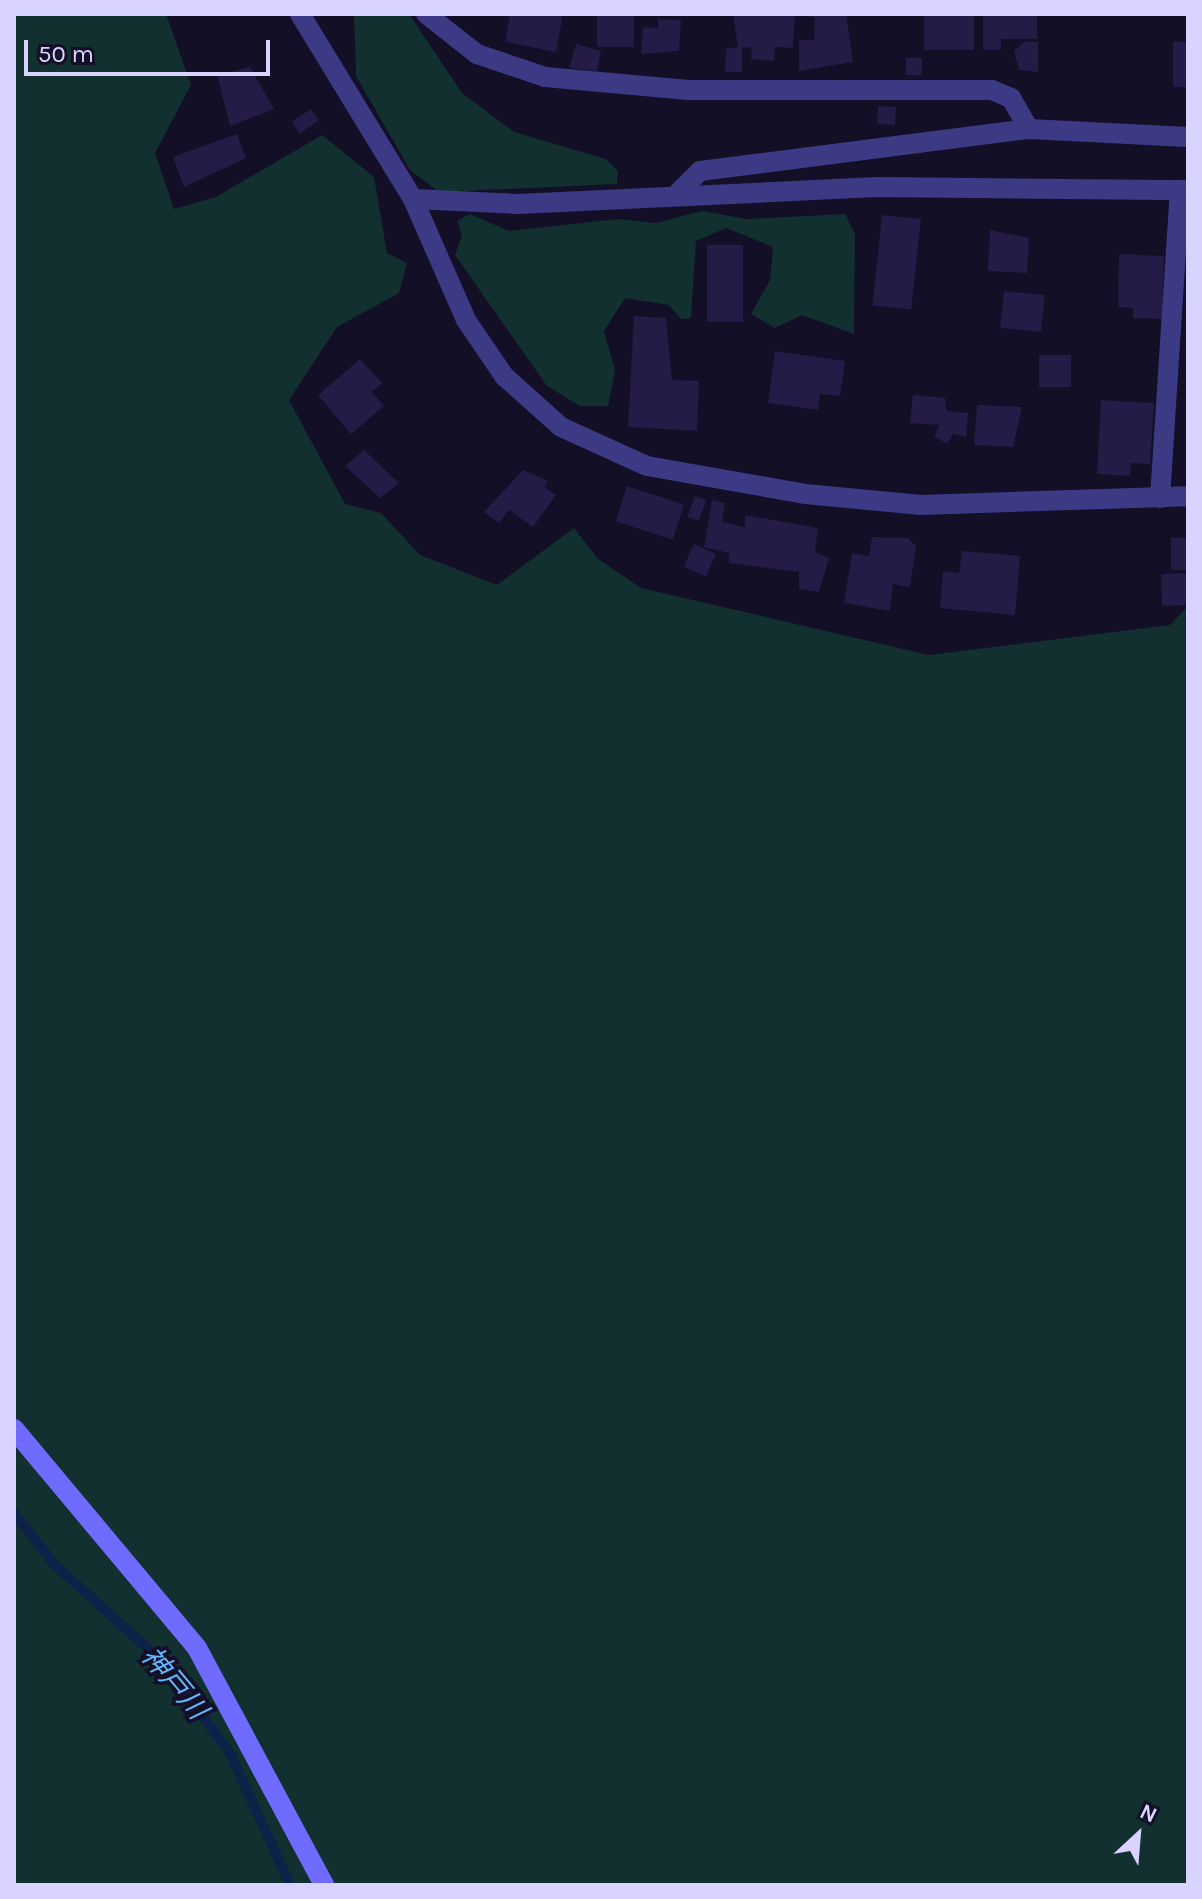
<!DOCTYPE html>
<meta charset="utf-8">
<style>
body{margin:0}
#map{position:relative;width:1202px;height:1899px;overflow:hidden;background:#130f26;font-family:Karla,"Noto Sans JP",sans-serif}
div>[style]{position:absolute}
.green>*{inset:0;background:#12302f}
.stream>*{height:10px;margin:-5px;padding:0 5px;transform-origin:5px;border-radius:5px;background:#0c2248}
.building>*{inset:0;background:#241b47;transform-origin:0 0}
.lane>*{height:20px;margin:-10px;padding:0 10px;transform-origin:10px;border-radius:10px;background:#3d3a85}
.street>*{height:20px;margin:-10px;padding:0 10px;transform-origin:10px;border-radius:10px;background:#3d3a85}
.secondary>*{height:20px;margin:-10px;padding:0 10px;transform-origin:10px;border-radius:10px;background:#6f6bff}
span{translate:-50% -50%;white-space:nowrap;text-align:center;line-height:1.15;-webkit-text-stroke:7px #130f26;paint-order:stroke}
.water-label{font-size:28px;color:#62b6ff;font-style:italic}
.frame{position:absolute;inset:0;border:16px solid #d9d4ff;pointer-events:none}
.north{position:absolute;left:1098px;top:1795px;width:80px;height:80px;-webkit-text-stroke:6px #130f26;paint-order:stroke;rotate:26deg;font-size:22px;font-weight:700;line-height:32px;text-align:center;color:#d9d4ff}
.north::after{content:'';display:block;margin:auto;width:28px;height:36px;background:#d9d4ff;clip-path:polygon(50% 0,100% 100%,50% 72%,0 100%)}
.scale{position:absolute;left:24px;top:40px;width:246px;height:36px;box-sizing:border-box;border:4px solid #d9d4ff;border-top:0;padding-left:10px;font-size:24px;line-height:28px;white-space:nowrap;color:#d9d4ff;-webkit-text-stroke:6px #130f26;paint-order:stroke}
</style>
<div id="map">
<div class="green">
<div style="clip-path:polygon(14px 14px,166px 14px,191px 85px,155px 153px,174px 209px,216px 197px,322px 135px,374px 177px,387px 253px,407px 263px,399px 293px,337px 327px,289px 400px,345px 504px,381px 513px,420px 555px,497px 585px,574px 528px,597px 558px,641px 588px,929px 655px,1170px 625px,1188px 606px,1188px 1885px,14px 1885px)"></div>
<div style="clip-path:polygon(354px 14px,409px 14px,462px 93px,514px 132px,606px 159px,618px 171px,617px 184px,439px 192px,410px 170px,356px 76px)"></div>
<div style="clip-path:polygon(702px 211px,746px 219px,845px 214px,855px 234px,854px 334px,802px 315px,775px 328px,751px 314px,770px 280px,773px 247px,726px 228px,696px 241px,691px 318px,681px 319px,669px 305px,625px 298px,604px 331px,615px 370px,608px 406px,580px 406px,547px 386px,455px 255px,462px 235px,457px 221px,470px 214px,509px 231px,618px 219px,656px 223px)"></div>
</div>
<div class="stream">
<div style="left:14px;top:1513px;width:65px;rotate:51.9deg"></div>
<div style="left:54px;top:1564px;width:151px;rotate:42deg"></div>
<div style="left:166px;top:1665px;width:111px;rotate:54.2deg"></div>
<div style="left:231px;top:1755px;width:143px;rotate:65.6deg"></div>
</div>
<div class="building">
<div style="clip-path:polygon(510px 14px,563px 14px,556px 52px,505px 42px)"></div>
<div style="left:597px;top:14px;width:37px;height:33px"></div>
<div style="clip-path:polygon(733px 14px,795px 14px,793px 48px,775px 47px,774px 61px,751px 59px,752px 48px,742px 47px,742px 72px,725px 72px,726px 49px,738px 47px)"></div>
<div style="clip-path:polygon(802px 14px,846px 14px,853px 62px,799px 71px,799px 40px,814px 40px,815px 18px)"></div>
<div style="left:924px;top:14px;width:50px;height:36px"></div>
<div style="clip-path:polygon(983px 14px,1037px 14px,1037px 39px,1001px 39px,1001px 50px,983px 50px)"></div>
<div style="clip-path:polygon(658px 19px,681px 20px,679px 51px,641px 54px,643px 27px,658px 28px)"></div>
<div style="clip-path:polygon(1024px 42px,1038px 42px,1038px 72px,1019px 70px,1014px 51px)"></div>
<div style="left:1173px;top:42px;width:15px;height:45px"></div>
<div style="clip-path:polygon(576px 44px,601px 51px,597px 71px,569px 68px)"></div>
<div style="left:906px;top:58px;width:16px;height:17px"></div>
<div style="clip-path:polygon(250px 67px,274px 109px,230px 126px,217px 75px)"></div>
<div style="left:878px;top:106px;width:18px;height:18px;rotate:3deg"></div>
<div style="left:311px;top:109px;width:14px;height:23px;rotate:56deg"></div>
<div style="clip-path:polygon(237px 134px,246px 158px,184px 187px,173px 157px)"></div>
<div style="left:882px;top:215px;width:39px;height:91px;rotate:6deg"></div>
<div style="clip-path:polygon(990px 230px,1029px 238px,1027px 273px,988px 271px)"></div>
<div style="left:743px;top:245px;width:77px;height:36px;rotate:90deg"></div>
<div style="clip-path:polygon(1119px 254px,1164px 256px,1162px 319px,1133px 318px,1133px 308px,1118px 307px)"></div>
<div style="left:1004px;top:291px;width:41px;height:37px;rotate:6deg"></div>
<div style="clip-path:polygon(634px 316px,666px 318px,672px 380px,699px 381px,697px 431px,628px 427px)"></div>
<div style="clip-path:polygon(775px 351px,845px 361px,840px 396px,820px 394px,818px 410px,768px 403px)"></div>
<div style="left:1039px;top:355px;width:32px;height:32px"></div>
<div style="clip-path:polygon(360px 359px,382px 383px,372px 392px,384px 406px,351px 434px,318px 395px)"></div>
<div style="clip-path:polygon(913px 395px,945px 398px,947px 411px,968px 413px,966px 437px,953px 434px,947px 444px,934px 436px,939px 425px,910px 423px)"></div>
<div style="clip-path:polygon(1101px 400px,1154px 403px,1150px 464px,1131px 463px,1130px 476px,1097px 474px)"></div>
<div style="clip-path:polygon(977px 405px,1022px 407px,1013px 447px,974px 445px)"></div>
<div style="clip-path:polygon(364px 450px,399px 483px,380px 498px,345px 466px)"></div>
<div style="clip-path:polygon(523px 470px,548px 481px,544px 487px,556px 495px,533px 527px,509px 510px,499px 523px,484px 512px)"></div>
<div style="left:627px;top:486px;width:60px;height:37px;rotate:18deg"></div>
<div style="left:695px;top:496px;width:12px;height:22px;rotate:20deg"></div>
<div style="clip-path:polygon(712px 500px,725px 503px,722px 522px,745px 527px,745px 515px,818px 528px,815px 552px,829px 558px,819px 592px,799px 589px,799px 572px,729px 563px,729px 553px,704px 547px)"></div>
<div style="clip-path:polygon(872px 537px,908px 538px,916px 546px,910px 587px,893px 584px,890px 611px,844px 603px,852px 553px,869px 556px)"></div>
<div style="left:1188px;top:538px;width:32px;height:17px;rotate:90deg"></div>
<div style="left:694px;top:544px;width:24px;height:25px;rotate:24deg"></div>
<div style="clip-path:polygon(962px 551px,1020px 556px,1015px 615px,940px 608px,943px 571px,959px 573px)"></div>
<div style="left:1187px;top:573px;width:32px;height:26px;rotate:88deg"></div>
</div>
<div class="lane">
<div style="left:676px;top:195px;width:34px;rotate:-45deg"></div>
<div style="left:700px;top:171px;width:332px;rotate:-7.3deg"></div>
<div style="left:1160px;top:498px;width:309px;rotate:-86.3deg"></div>
</div>
<div class="street">
<div style="left:300px;top:14px;width:217px;rotate:58.6deg"></div>
<div style="left:413px;top:199px;width:132px;rotate:66.3deg"></div>
<div style="left:466px;top:320px;width:68px;rotate:55.8deg"></div>
<div style="left:504px;top:376px;width:76px;rotate:41.8deg"></div>
<div style="left:561px;top:427px;width:94px;rotate:24.4deg"></div>
<div style="left:647px;top:466px;width:160px;rotate:10deg"></div>
<div style="left:805px;top:494px;width:117px;rotate:5.4deg"></div>
<div style="left:921px;top:505px;width:267px;rotate:-1.9deg"></div>
<div style="left:426px;top:14px;width:65px;rotate:38.1deg"></div>
<div style="left:477px;top:54px;width:72px;rotate:18.7deg"></div>
<div style="left:545px;top:77px;width:144px;rotate:5.2deg"></div>
<div style="left:688px;top:90px;width:304px"></div>
<div style="left:992px;top:90px;width:21px;rotate:23deg"></div>
<div style="left:1011px;top:98px;width:36px;rotate:60deg"></div>
<div style="left:1029px;top:129px;width:159px;rotate:2.9deg"></div>
<div style="left:413px;top:199px;width:105px;rotate:2.7deg"></div>
<div style="left:518px;top:204px;width:359px;rotate:-2.7deg"></div>
<div style="left:877px;top:187px;width:311px;rotate:0.6deg"></div>
</div>
<div class="secondary">
<div style="left:14px;top:1429px;width:285px;rotate:50.1deg"></div>
<div style="left:197px;top:1648px;width:269px;rotate:61.8deg"></div>
</div>
<div class="water-label">
<span style="left:174px;top:1683px;rotate:50deg">神戸川</span>
</div>
<div class="frame"></div>
<div class="north">N</div>
<div class="scale">50 m</div>
</div>
